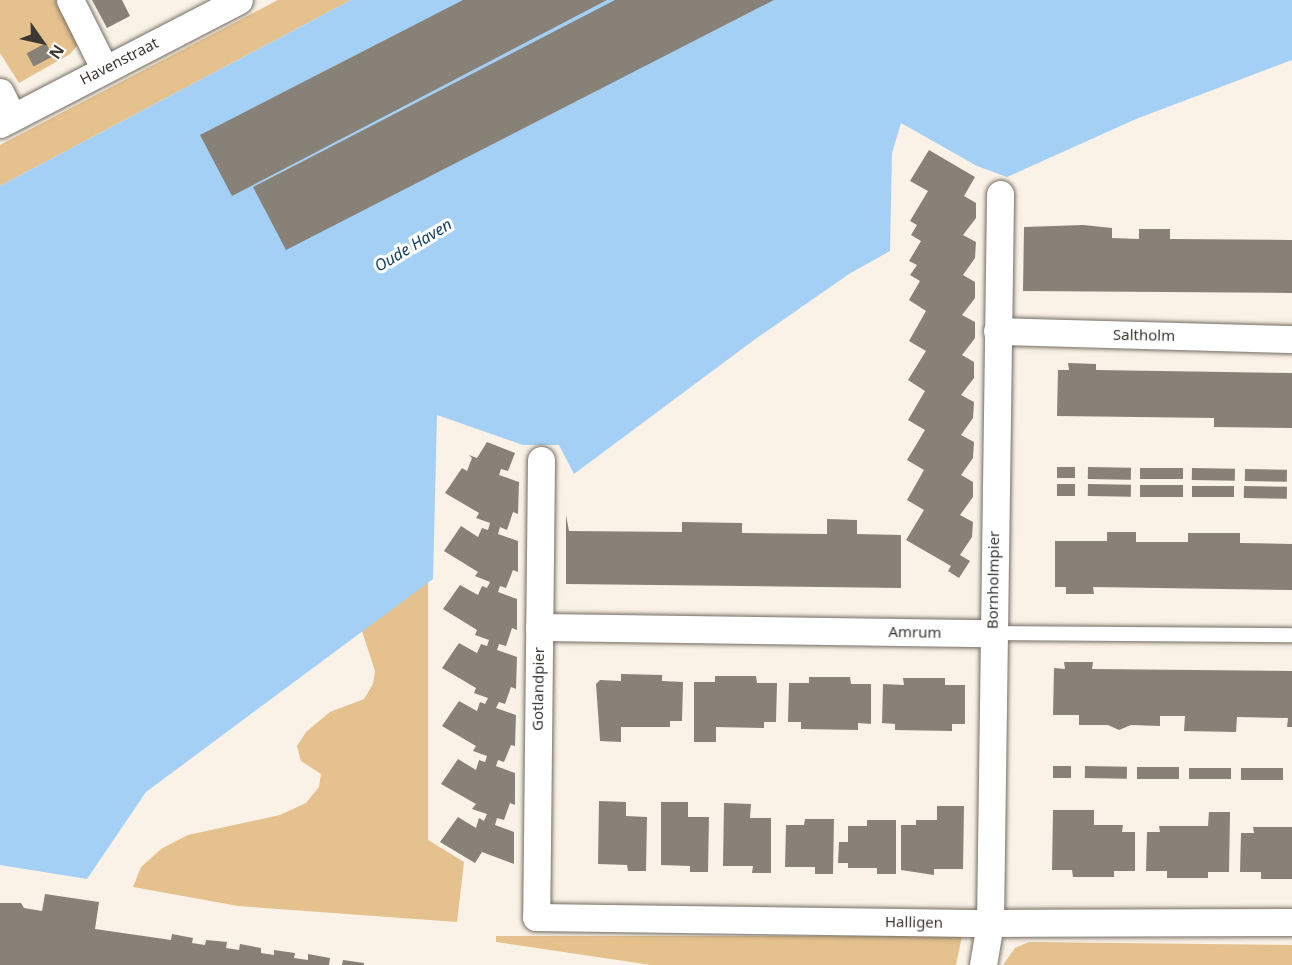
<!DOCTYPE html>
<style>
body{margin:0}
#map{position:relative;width:1292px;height:965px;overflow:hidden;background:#faf2e7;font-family:"Noto Sans",sans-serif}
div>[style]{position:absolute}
.green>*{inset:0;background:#e4c18d}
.water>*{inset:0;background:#a4d0f6}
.building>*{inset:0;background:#888177;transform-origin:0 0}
.roads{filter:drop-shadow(0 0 2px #736c63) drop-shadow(0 0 2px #736c63)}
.service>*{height:14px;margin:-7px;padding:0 7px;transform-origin:7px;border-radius:7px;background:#fff}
.minor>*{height:27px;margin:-13.5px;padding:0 13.5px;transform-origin:13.5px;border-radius:13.5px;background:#fff}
span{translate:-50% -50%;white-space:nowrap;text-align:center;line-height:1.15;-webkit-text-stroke:6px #fff;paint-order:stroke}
.street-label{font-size:15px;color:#3b3833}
.water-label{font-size:16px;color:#184161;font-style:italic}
.north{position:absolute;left:12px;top:12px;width:60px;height:60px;-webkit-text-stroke:4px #fff;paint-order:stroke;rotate:124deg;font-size:16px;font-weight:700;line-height:24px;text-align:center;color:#3b3833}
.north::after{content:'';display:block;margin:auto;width:21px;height:27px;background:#3b3833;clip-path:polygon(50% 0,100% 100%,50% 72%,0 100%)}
</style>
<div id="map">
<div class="green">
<div style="clip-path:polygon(0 0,59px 0,80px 42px,70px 54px,19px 83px,0 53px)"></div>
<div style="clip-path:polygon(278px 0,351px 0,0 186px,0 145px)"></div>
<div style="clip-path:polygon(428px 581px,428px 840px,464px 862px,457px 922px,238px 906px,133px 887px,141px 867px,161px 849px,188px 835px,280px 815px,306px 803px,319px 787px,321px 774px,301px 761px,297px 746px,306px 732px,330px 712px,364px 699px,373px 684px,375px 671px,362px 631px)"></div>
<div style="clip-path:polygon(496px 936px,962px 936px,956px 965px,651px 965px,496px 942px)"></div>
<div style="clip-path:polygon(1029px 942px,1292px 945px,1292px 965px,1003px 965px,1015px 948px)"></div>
</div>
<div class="water">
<div style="clip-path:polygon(351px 0,1292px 0,1292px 60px,1136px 119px,1007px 177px,977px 166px,901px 123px,892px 153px,890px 251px,849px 274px,754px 340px,574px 474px,559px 445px,523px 445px,437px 415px,433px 579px,146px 792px,87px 879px,0 865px,0 186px)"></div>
</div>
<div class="building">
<div style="clip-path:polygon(92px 0,122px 0,130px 16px,107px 28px)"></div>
<div style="clip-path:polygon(463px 0,607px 0,232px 196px,200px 135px)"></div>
<div style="clip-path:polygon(615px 0,774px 0,286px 250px,253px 187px)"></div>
<div style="left:46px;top:43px;width:15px;height:22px;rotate:62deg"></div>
<div style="clip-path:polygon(929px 150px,975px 177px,964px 196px,976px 203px,976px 218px,963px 235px,976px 242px,975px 258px,963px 275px,975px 282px,975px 298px,962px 315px,975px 322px,975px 338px,962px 355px,974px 362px,974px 378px,961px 395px,974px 402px,973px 418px,961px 435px,974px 442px,973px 458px,961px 475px,973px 482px,973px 497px,960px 515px,973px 522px,972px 537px,960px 555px,970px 561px,959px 578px,948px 571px,951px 566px,906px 540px,924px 510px,907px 500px,924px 470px,907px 460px,925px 430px,908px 420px,925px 391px,908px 380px,926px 351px,909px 341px,926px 311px,909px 300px,920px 281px,910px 275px,917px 265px,909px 261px,921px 241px,911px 235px,917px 225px,910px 221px,928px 191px,910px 181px)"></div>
<div style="clip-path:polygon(1083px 225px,1112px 228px,1112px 238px,1139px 239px,1139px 229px,1170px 229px,1170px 239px,1292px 240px,1292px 293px,1023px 291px,1024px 227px)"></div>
<div style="clip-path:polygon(1068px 363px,1096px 364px,1096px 370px,1292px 373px,1292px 428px,1214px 427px,1214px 418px,1057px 416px,1058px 370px,1069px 370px)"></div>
<div style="clip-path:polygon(487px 442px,515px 453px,508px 471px,501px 469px,499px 475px,519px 482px,518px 514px,513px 512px,507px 530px,500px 527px,498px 534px,518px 541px,518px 572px,513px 570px,506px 588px,500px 586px,498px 592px,517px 599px,517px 630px,512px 628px,506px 646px,499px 644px,497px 650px,517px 657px,516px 689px,511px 687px,505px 704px,499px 702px,496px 708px,516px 715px,515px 746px,511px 745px,504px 762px,498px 760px,496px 766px,515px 773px,515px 805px,510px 803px,504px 820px,497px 818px,495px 825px,514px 832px,514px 864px,482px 852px,475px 863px,440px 842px,458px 817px,476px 828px,479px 818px,484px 821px,487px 814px,472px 809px,476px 804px,441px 784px,458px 759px,476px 770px,479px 760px,485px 762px,487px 756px,473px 751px,476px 746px,442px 726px,459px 701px,477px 711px,480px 702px,485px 704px,488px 698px,474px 693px,476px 688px,442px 668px,459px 643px,477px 653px,481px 644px,487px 646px,489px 640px,475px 635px,477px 630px,443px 609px,460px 585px,478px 595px,482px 586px,487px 588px,490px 582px,475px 576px,478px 572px,444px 551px,461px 526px,478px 537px,482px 528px,488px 530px,490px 523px,476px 518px,479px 513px,445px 493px,462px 468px,467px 471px,472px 458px,469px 455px,477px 458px)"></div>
<div style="left:1057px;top:467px;width:18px;height:11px"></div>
<div style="left:1088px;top:467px;width:43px;height:12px;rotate:1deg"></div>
<div style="left:1140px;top:468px;width:43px;height:11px"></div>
<div style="left:1192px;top:468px;width:43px;height:12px;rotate:1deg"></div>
<div style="left:1245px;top:469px;width:42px;height:12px;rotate:1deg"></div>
<div style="left:1057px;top:484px;width:18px;height:12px"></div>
<div style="left:1088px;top:484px;width:43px;height:12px;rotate:1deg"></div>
<div style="left:1140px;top:485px;width:43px;height:12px"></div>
<div style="left:1192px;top:486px;width:42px;height:11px"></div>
<div style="left:1244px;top:486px;width:43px;height:12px;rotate:1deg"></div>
<div style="clip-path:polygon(566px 515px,569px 531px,682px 532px,682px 522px,742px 523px,742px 533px,827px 534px,827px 519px,857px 520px,857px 534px,901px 535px,901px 588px,566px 584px)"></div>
<div style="clip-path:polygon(1107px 532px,1136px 532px,1136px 542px,1188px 542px,1188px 533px,1240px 533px,1240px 543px,1292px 544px,1292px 590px,1093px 587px,1094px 594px,1066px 594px,1066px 587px,1055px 587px,1055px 541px,1107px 541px)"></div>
<div style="clip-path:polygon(1064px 662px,1093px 662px,1092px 669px,1292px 671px,1292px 727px,1287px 727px,1288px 718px,1237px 717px,1236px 732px,1184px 731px,1185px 716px,1160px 716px,1160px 726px,1131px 725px,1119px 730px,1108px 725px,1079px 725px,1079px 715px,1053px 715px,1054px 668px,1065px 669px)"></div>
<div style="clip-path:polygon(621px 674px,662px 675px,662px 681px,683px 682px,682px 721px,670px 721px,670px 727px,621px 727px,621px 742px,600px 741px,596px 684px,600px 680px,621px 681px)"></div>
<div style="clip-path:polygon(715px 676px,756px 676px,757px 683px,777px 683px,776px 722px,764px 722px,764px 728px,716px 727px,716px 742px,694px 742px,694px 682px,715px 682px)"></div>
<div style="clip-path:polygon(809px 677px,850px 677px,851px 684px,871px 684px,871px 724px,858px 723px,858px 730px,801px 729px,801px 722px,788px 722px,789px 683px,809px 683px)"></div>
<div style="clip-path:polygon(903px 678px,945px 678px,945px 685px,965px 685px,965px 724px,952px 724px,952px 731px,895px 730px,895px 724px,882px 723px,883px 684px,904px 685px)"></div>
<div style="left:1053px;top:766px;width:18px;height:12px"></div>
<div style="left:1085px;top:766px;width:42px;height:12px;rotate:1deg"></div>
<div style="left:1137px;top:767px;width:42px;height:12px"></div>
<div style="left:1189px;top:768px;width:42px;height:11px"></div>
<div style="left:1241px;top:768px;width:42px;height:12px"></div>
<div style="clip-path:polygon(599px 801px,626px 802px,626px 816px,647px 817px,646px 871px,628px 871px,627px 865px,598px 864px)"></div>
<div style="clip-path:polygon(661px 802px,688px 802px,688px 817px,709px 817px,708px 872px,690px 872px,690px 866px,661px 865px)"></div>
<div style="clip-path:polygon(724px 803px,751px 804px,750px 818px,771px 818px,771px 873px,752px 873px,753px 866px,723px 866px)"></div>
<div style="clip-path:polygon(937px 806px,964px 806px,963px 869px,934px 869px,934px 875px,901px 870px,901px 825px,916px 825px,916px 820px,937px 820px)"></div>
<div style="clip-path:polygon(1053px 810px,1094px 810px,1094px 825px,1123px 825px,1122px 832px,1135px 832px,1135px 871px,1114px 871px,1114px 877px,1073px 877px,1072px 870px,1052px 870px)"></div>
<div style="clip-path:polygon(1209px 812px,1230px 812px,1229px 872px,1208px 872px,1208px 878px,1167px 878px,1167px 871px,1146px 871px,1147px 832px,1160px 832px,1159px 826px,1208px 826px)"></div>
<div style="clip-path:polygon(805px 819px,834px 819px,833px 874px,815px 874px,815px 867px,785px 867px,786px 825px,804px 825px)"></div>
<div style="clip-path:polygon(867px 820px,896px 820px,896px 874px,877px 874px,877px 868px,848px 868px,848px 863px,838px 863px,839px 842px,848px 842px,848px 826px,867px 826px)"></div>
<div style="clip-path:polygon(1253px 827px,1292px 827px,1292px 879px,1261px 879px,1261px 872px,1240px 872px,1241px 833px,1254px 833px)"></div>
<div style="clip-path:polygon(45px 894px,99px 902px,95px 929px,171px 940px,172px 934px,193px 938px,192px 943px,205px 945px,206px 940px,227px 942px,226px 948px,239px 950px,240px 944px,261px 948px,261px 953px,274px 955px,274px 950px,295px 953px,294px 958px,308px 960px,308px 954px,330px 958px,329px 965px,0 965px,0 903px,21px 903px,24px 908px,42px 911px)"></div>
<div style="clip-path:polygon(343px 960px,364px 963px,364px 965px,342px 965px)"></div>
</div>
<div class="roads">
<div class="service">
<div style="left:992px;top:633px;width:300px;rotate:0.4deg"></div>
</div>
<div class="minor">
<div style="left:70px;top:0;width:76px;rotate:63.4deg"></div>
<div style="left:0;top:92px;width:28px;rotate:64deg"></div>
<div style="left:0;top:124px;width:269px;rotate:-27.4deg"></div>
<div style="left:997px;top:331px;width:295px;rotate:1.6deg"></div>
<div style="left:541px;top:460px;width:457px;rotate:90.6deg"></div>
<div style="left:536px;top:917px;width:454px;rotate:0.8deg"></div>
<div style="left:990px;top:923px;width:302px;rotate:-0.2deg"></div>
<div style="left:539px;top:627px;width:453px;rotate:0.8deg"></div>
<div style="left:983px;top:965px;width:43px;rotate:-80.5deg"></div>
<div style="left:990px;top:923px;width:729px;rotate:-89.21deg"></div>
</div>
</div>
<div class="street-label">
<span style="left:119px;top:61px;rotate:-27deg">Havenstraat</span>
<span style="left:1144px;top:335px;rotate:1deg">Saltholm</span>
<span style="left:993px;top:580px;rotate:-89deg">Bornholmpier</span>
<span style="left:915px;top:632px;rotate:1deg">Amrum</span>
<span style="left:538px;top:689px;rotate:-89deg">Gotlandpier</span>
<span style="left:914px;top:922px;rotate:1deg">Halligen</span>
</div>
<div class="water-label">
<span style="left:413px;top:245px;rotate:-31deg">Oude Haven</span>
</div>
<div class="north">N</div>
</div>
